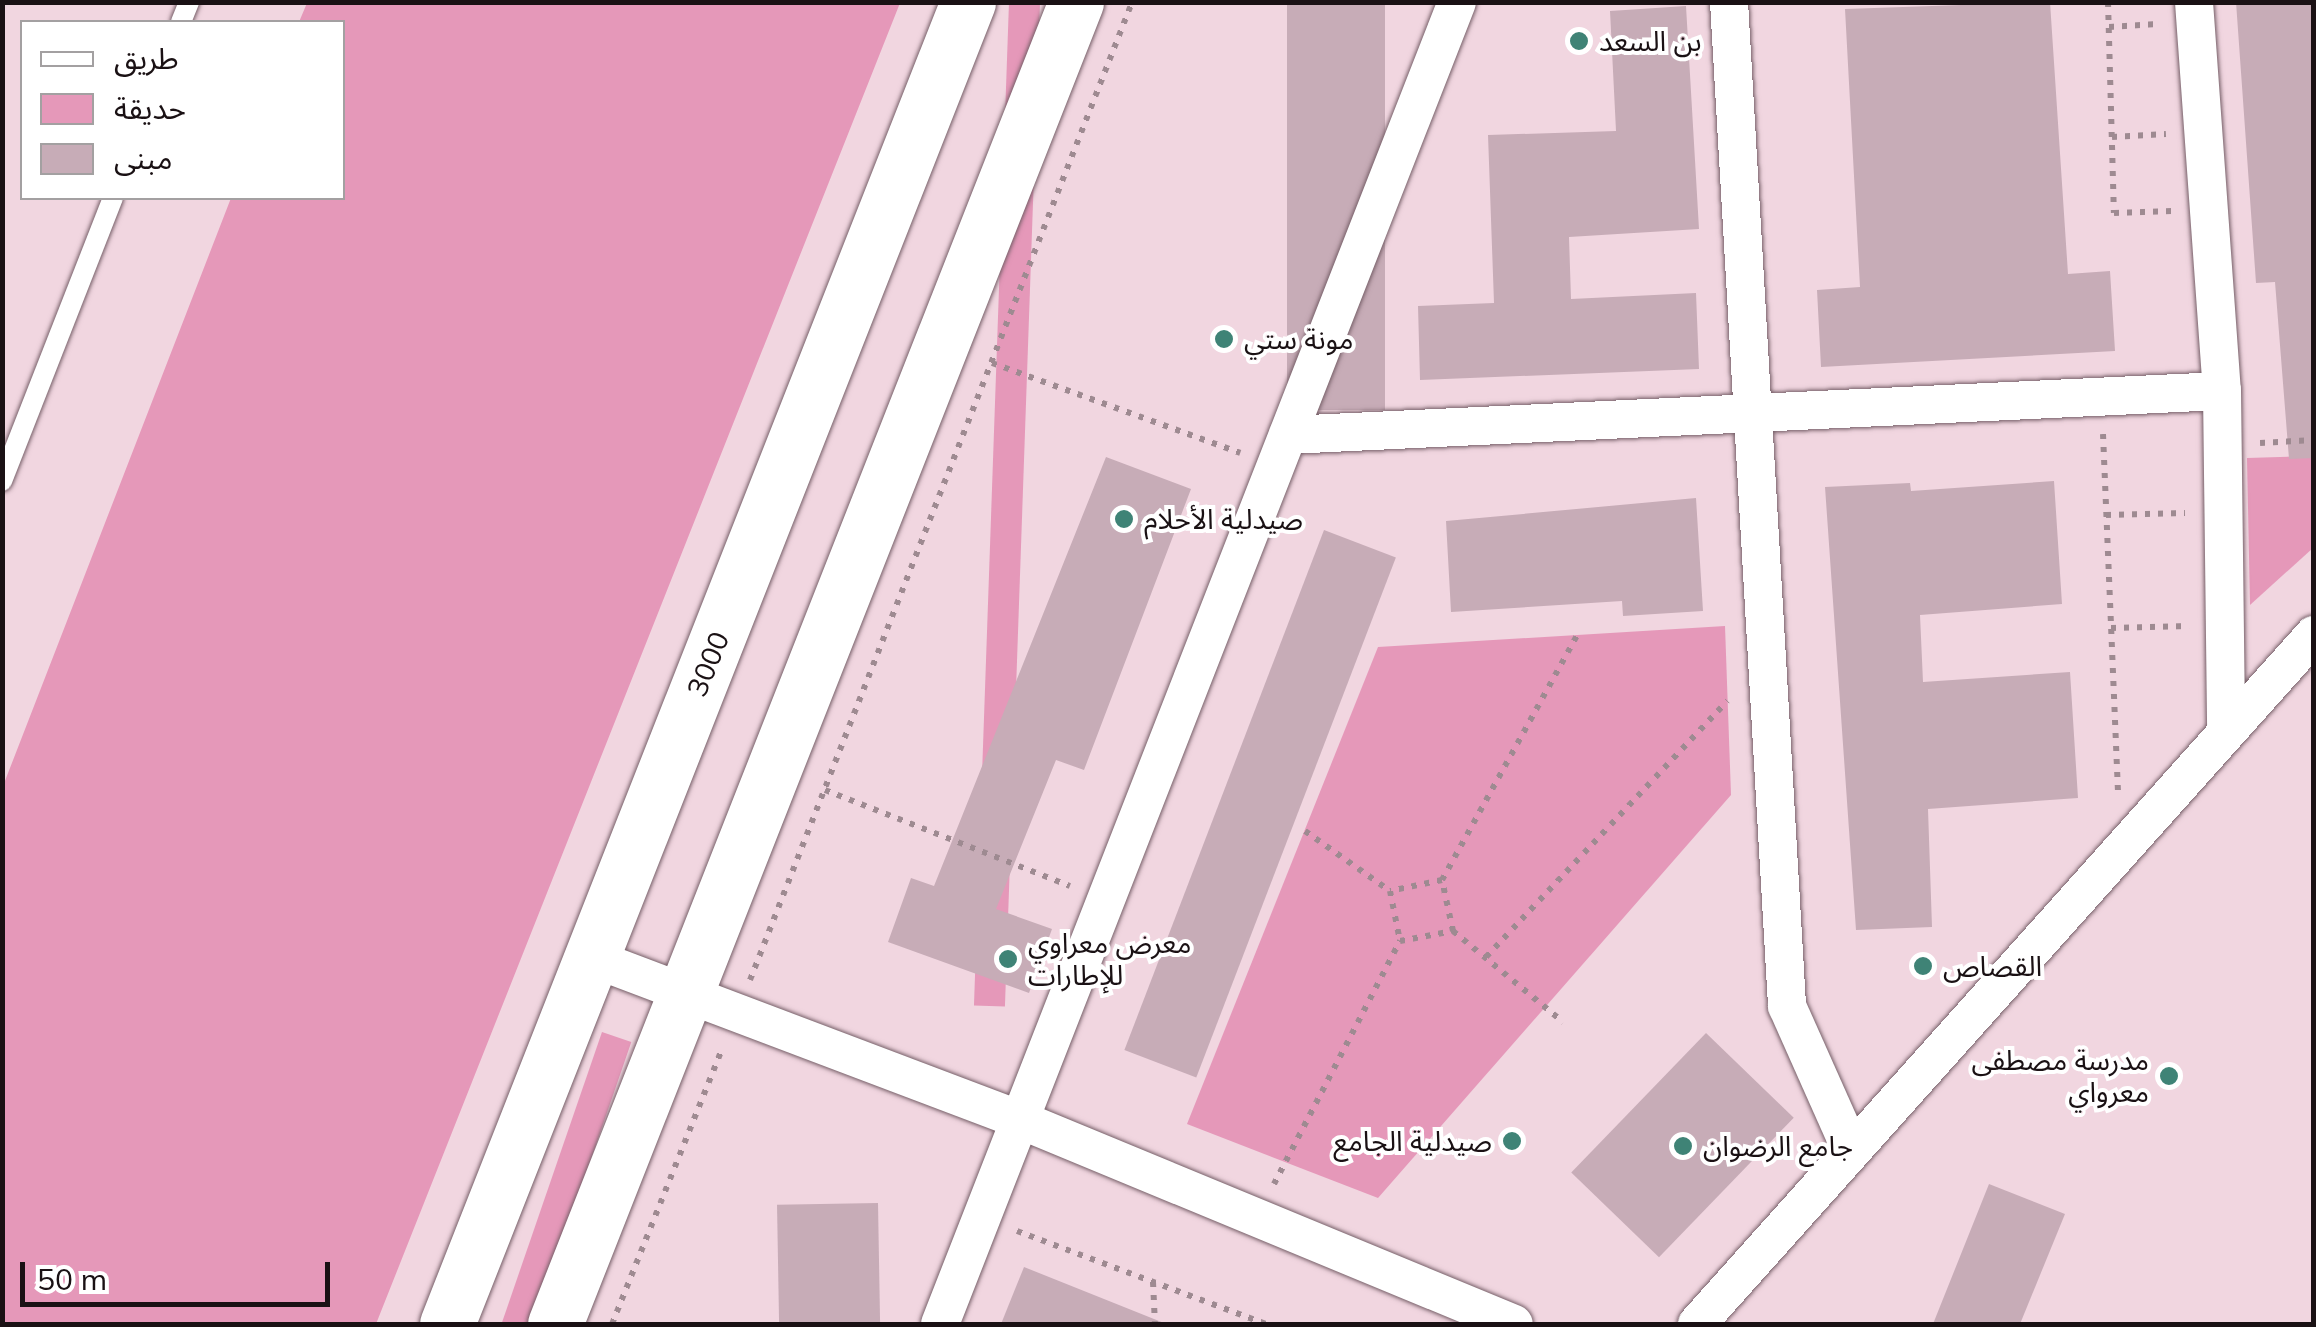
<!DOCTYPE html>
<meta charset="utf-8">
<style>
body{margin:0}
#map{position:relative;width:2316px;height:1327px;overflow:hidden;background:#f1d6e0;font-family:Mulish,"Noto Sans Arabic",sans-serif}
div>[style]{position:absolute}
.green>*{inset:0;background:#e598b9;transform-origin:0 0}
.building>*{inset:0;background:#c7acb7;transform-origin:0 0}
.path>*{height:6px;margin-top:-3px;transform-origin:0;background:repeating-linear-gradient(90deg,#9e8a91 0 5px,transparent 0 13px)}
.roads{filter:drop-shadow(0 0 2px #765f68) drop-shadow(0 0 2px #765f68)}
.lane>*{height:20px;margin:-10px;padding:0 10px;transform-origin:10px;border-radius:10px;background:#fff}
.street>*{height:38px;margin:-19px;padding:0 19px;transform-origin:19px;border-radius:19px;background:#fff}
.secondary>*{height:55px;margin:-27.5px;padding:0 27.5px;transform-origin:27.5px;border-radius:27.5px;background:#fff}
.dots>*{width:28px;height:28px;translate:-50% -50%;box-sizing:border-box;border:5px solid #fff;border-radius:50%}
span{translate:-50% -50%;white-space:nowrap;text-align:center;line-height:1.15;-webkit-text-stroke:8px #fff;paint-order:stroke}
.poi-label{font-size:28px;color:#1a1114}
.left{translate:0 -50%;text-align:left}
.right{translate:-100% -50%;text-align:right}
.street-label{font-size:28px;color:#1a1114}
.frame{position:absolute;inset:0;border:5px solid #1a1114;pointer-events:none}
.legend{position:absolute;left:20px;top:20px;width:325px;height:180px;box-sizing:border-box;background:#fff;border:2px solid #a3a0a1;margin:0;padding:12px 18px;list-style:none;font-size:30px;color:#1a1114}
.legend li{display:flex;align-items:center;gap:20px;height:50px}
.legend b{width:50px;border:2px solid #a3a0a1}
.scale{position:absolute;left:20px;top:1262px;width:310px;height:45px;box-sizing:border-box;border:5px solid #1a1114;border-top:0;padding-left:12px;font-size:30px;line-height:35px;white-space:nowrap;color:#1a1114;-webkit-text-stroke:8px #fff;paint-order:stroke}
</style>
<div id="map">
<div class="green">
<div style="left:1009px;top:2px;width:31px;height:1004px;rotate:2deg"></div>
<div style="clip-path:polygon(307px 3px,900px 3px,376px 1324px,3px 1324px,3px 786px,231px 198px,342px 198px,342px 22px,299px 22px)"></div>
<div style="clip-path:polygon(2314px 456px,2313px 548px,2250px 605px,2247px 458px)"></div>
<div style="clip-path:polygon(1725px 626px,1731px 795px,1378px 1198px,1187px 1124px,1378px 647px)"></div>
<div style="left:602px;top:1032px;width:31px;height:314px;rotate:19deg"></div>
</div>
<div class="building">
<div style="left:1287px;top:2px;width:98px;height:408px"></div>
<div style="clip-path:polygon(2050px 2px,2068px 274px,2110px 271px,2115px 351px,1821px 367px,1817px 290px,1860px 287px,1845px 9px)"></div>
<div style="clip-path:polygon(2236px 2px,2314px 2px,2314px 458px,2289px 459px,2275px 282px,2256px 283px)"></div>
<div style="clip-path:polygon(1686px 6px,1699px 229px,1569px 237px,1571px 299px,1696px 293px,1699px 369px,1420px 380px,1418px 306px,1494px 303px,1488px 135px,1616px 131px,1610px 11px)"></div>
<div style="clip-path:polygon(1106px 457px,1191px 489px,1084px 770px,1056px 760px,996px 909px,1052px 929px,1029px 993px,888px 942px,911px 878px,934px 886px)"></div>
<div style="clip-path:polygon(2054px 481px,2062px 604px,1920px 615px,1923px 682px,2070px 672px,2078px 798px,1928px 809px,1932px 927px,1856px 930px,1825px 487px,1910px 483px,1911px 491px)"></div>
<div style="clip-path:polygon(1696px 498px,1703px 611px,1623px 616px,1622px 601px,1451px 612px,1446px 521px)"></div>
<div style="left:1324px;top:530px;width:77px;height:557px;rotate:21deg"></div>
<div style="left:1706px;top:1033px;width:122px;height:194px;rotate:44deg"></div>
<div style="clip-path:polygon(1989px 1184px,2065px 1214px,2020px 1324px,1933px 1324px)"></div>
<div style="left:878px;top:1203px;width:121px;height:101px;rotate:89deg"></div>
<div style="clip-path:polygon(1024px 1267px,1164px 1323px,1163px 1324px,1001px 1324px)"></div>
</div>
<div class="path">
<div style="left:2108px;top:2px;width:211px;rotate:88.4deg"></div>
<div style="left:2114px;top:213px;width:58px;rotate:-2deg"></div>
<div style="left:2109px;top:27px;width:48px;rotate:-3.6deg"></div>
<div style="left:2112px;top:137px;width:54px;rotate:-3.2deg"></div>
<div style="left:992px;top:363px;width:264px;rotate:19.9deg"></div>
<div style="left:2103px;top:434px;width:362px;rotate:87.6deg"></div>
<div style="left:2260px;top:443px;width:54px;rotate:-3.2deg"></div>
<div style="left:2106px;top:515px;width:79px;rotate:-1.5deg"></div>
<div style="left:2111px;top:628px;width:78px;rotate:-1.5deg"></div>
<div style="left:825px;top:790px;width:263px;rotate:21.4deg"></div>
<div style="left:1305px;top:831px;width:104px;rotate:35.2deg"></div>
<div style="left:1390px;top:891px;width:51px;rotate:78.7deg"></div>
<div style="left:1400px;top:941px;width:54px;rotate:-10.7deg"></div>
<div style="left:1453px;top:931px;width:52px;rotate:-102.2deg"></div>
<div style="left:1442px;top:880px;width:53px;rotate:168.1deg"></div>
<div style="left:1442px;top:880px;width:280px;rotate:-61.1deg"></div>
<div style="left:1453px;top:931px;width:143px;rotate:39.6deg"></div>
<div style="left:1486px;top:957px;width:352px;rotate:-46.7deg"></div>
<div style="left:750px;top:980px;width:1050px;rotate:-68.66deg"></div>
<div style="left:1274px;top:1184px;width:274px;rotate:-62.6deg"></div>
<div style="left:1017px;top:1231px;width:266px;rotate:20.5deg"></div>
<div style="left:1153px;top:1282px;width:42px;rotate:87.3deg"></div>
<div style="left:612px;top:1324px;width:298px;rotate:-68.2deg"></div>
</div>
<div class="roads">
<div class="lane">
<div style="left:181px;top:22px;width:22px;rotate:-68deg"></div>
<div style="left:2px;top:481px;width:304px;rotate:-68.6deg"></div>
</div>
<div class="street">
<div style="left:1729px;top:2px;width:1006px;rotate:86.69deg"></div>
<div style="left:1787px;top:1006px;width:158px;rotate:66deg"></div>
<div style="left:2194px;top:2px;width:390px;rotate:85.9deg"></div>
<div style="left:2222px;top:391px;width:336px;rotate:89.3deg"></div>
<div style="left:1288px;top:435px;width:935px;rotate:-2.7deg"></div>
<div style="left:592px;top:958px;width:461px;rotate:20.7deg"></div>
<div style="left:1023px;top:1121px;width:531px;rotate:22.46deg"></div>
<div style="left:940px;top:1324px;width:1419px;rotate:-68.64deg"></div>
<div style="left:1697px;top:1324px;width:925px;rotate:-48.16deg"></div>
</div>
<div class="secondary">
<div style="left:447px;top:1324px;width:1421px;rotate:-68.49deg"></div>
<div style="left:555px;top:1324px;width:1421px;rotate:-68.49deg"></div>
</div>
</div>
<div class="dots">
<div style="left:1579px;top:41px;background:#3f8376"></div>
<div style="left:1224px;top:339px;background:#3f8376"></div>
<div style="left:1124px;top:519px;background:#3f8376"></div>
<div style="left:1008px;top:959px;background:#3f8376"></div>
<div style="left:1923px;top:966px;background:#3f8376"></div>
<div style="left:2169px;top:1076px;background:#3f8376"></div>
<div style="left:1512px;top:1141px;background:#3f8376"></div>
<div style="left:1683px;top:1146px;background:#3f8376"></div>
</div>
<div class="poi-label">
<span class="left" style="left:1599px;top:41px">بن السعد</span>
<span class="left" style="left:1244px;top:339px">مونة ستي</span>
<span class="left" style="left:1144px;top:519px">صيدلية الأحلام</span>
<span class="left" style="left:1028px;top:959px">معرض معراوي<br>للإطارات</span>
<span class="left" style="left:1943px;top:966px">القصاص</span>
<span class="right" style="left:2149px;top:1076px">مدرسة مصطفى<br>معرواي</span>
<span class="right" style="left:1492px;top:1141px">صيدلية الجامع</span>
<span class="left" style="left:1703px;top:1146px">جامع الرضوان</span>
</div>
<div class="street-label">
<span style="left:708px;top:664px;rotate:-68deg">3000</span>
</div>
<div class="frame"></div>
<ul class="legend">
<li><b style="height:12px;background:#fff"></b>طريق</li>
<li><b style="height:28px;background:#e598b9"></b>حديقة</li>
<li><b style="height:28px;background:#c7acb7"></b>مبنى</li>
</ul>
<div class="scale">50 m</div>
</div>
